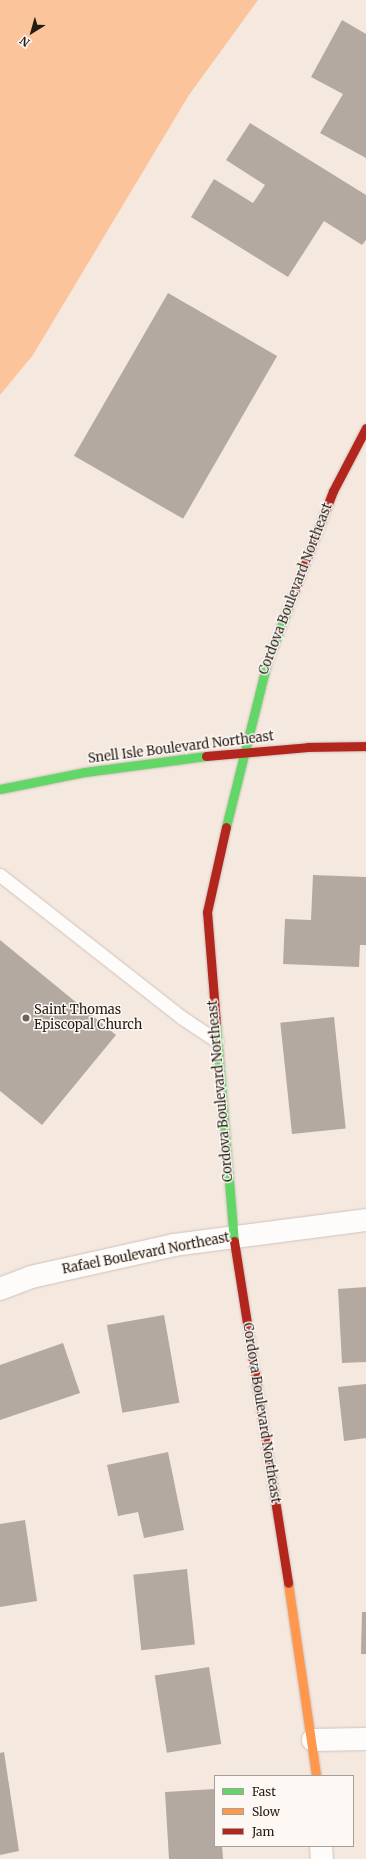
<!DOCTYPE html>
<style>
body{margin:0}
#map{position:relative;width:366px;height:1859px;overflow:hidden;background:#f5e8df;font-family:Merriweather,serif}
div>[style]{position:absolute}
.water>*{inset:0;background:#fbc49a}
.building>*{inset:0;background:#b3a9a1;transform-origin:0 0}
.roads{filter:drop-shadow(0 0 1px #cec3bc) drop-shadow(0 0 1px #cec3bc)}
.lane>*{height:13px;margin:-6.5px;padding:0 6.5px;transform-origin:6.5px;border-radius:6.5px;background:#fefcfa}
.street>*{height:22px;margin:-11px;padding:0 11px;transform-origin:11px;border-radius:11px;background:#fefcfa}
.fast>*{height:9px;margin:-4.5px;padding:0 4.5px;transform-origin:4.5px;border-radius:4.5px;background:#63d668}
.slow>*{height:9px;margin:-4.5px;padding:0 4.5px;transform-origin:4.5px;border-radius:4.5px;background:#ff974d}
.jam>*{height:9px;margin:-4.5px;padding:0 4.5px;transform-origin:4.5px;border-radius:4.5px;background:#b3261e}
.dots>*{width:11px;height:11px;translate:-50% -50%;box-sizing:border-box;border:2px solid #fef8f4;border-radius:50%}
span{translate:-50% -50%;white-space:nowrap;text-align:center;line-height:1.15;-webkit-text-stroke:3px #fef8f4;paint-order:stroke}
.street-label{font-size:13px;color:#241b13}
.poi-label{font-size:13px;color:#241b13}
.left{translate:0 -50%;text-align:left}
.legend{position:absolute;left:214px;top:1775px;width:140px;height:72px;box-sizing:border-box;background:#fef8f4;border:1px solid #a7a09a;margin:0;padding:5px 7px;list-style:none;font-size:12px;color:#241b13}
.legend li{display:flex;align-items:center;gap:8px;height:20px}
.legend b{width:20px;border:1px solid #a7a09a}
.north{position:absolute;left:12px;top:12px;width:40px;height:40px;-webkit-text-stroke:3px #fef8f4;paint-order:stroke;rotate:217deg;font-size:11px;font-weight:700;line-height:16px;text-align:center;color:#241b13}
.north::after{content:'';display:block;margin:auto;width:14px;height:18px;background:#241b13;clip-path:polygon(50% 0,100% 100%,50% 72%,0 100%)}
</style>
<div id="map">
<div class="water">
<div style="clip-path:polygon(0 0,258px 0,189px 95px,33px 355px,0 395px)"></div>
</div>
<div class="building">
<div style="clip-path:polygon(342px 20px,366px 34px,366px 158px,320px 133px,343px 94px,311px 77px)"></div>
<div style="clip-path:polygon(250px 123px,366px 195px,366px 240px,362px 245px,324px 221px,288px 277px,191px 217px,214px 179px,253px 203px,265px 185px,226px 160px)"></div>
<div style="left:168px;top:293px;width:126px;height:188px;rotate:30deg"></div>
<div style="clip-path:polygon(313px 875px,366px 877px,366px 945px,360px 945px,359px 967px,283px 964px,285px 919px,311px 920px)"></div>
<div style="clip-path:polygon(0 940px,116px 1035px,42px 1125px,0 1091px)"></div>
<div style="left:334px;top:1017px;width:112px;height:54px;rotate:84deg"></div>
<div style="clip-path:polygon(366px 1287px,366px 1362px,342px 1363px,338px 1289px)"></div>
<div style="left:164px;top:1315px;width:89px;height:58px;rotate:80deg"></div>
<div style="clip-path:polygon(63px 1343px,80px 1393px,0 1420px,0 1365px)"></div>
<div style="clip-path:polygon(366px 1384px,366px 1438px,344px 1441px,338px 1387px)"></div>
<div style="clip-path:polygon(168px 1452px,184px 1530px,144px 1538px,138px 1512px,118px 1516px,107px 1465px)"></div>
<div style="clip-path:polygon(25px 1520px,37px 1601px,0 1607px,0 1524px)"></div>
<div style="left:187px;top:1569px;width:76px;height:54px;rotate:84deg"></div>
<div style="clip-path:polygon(362px 1612px,366px 1612px,366px 1654px,361px 1654px)"></div>
<div style="left:209px;top:1667px;width:78px;height:55px;rotate:81deg"></div>
<div style="clip-path:polygon(4px 1752px,19px 1851px,0 1855px,0 1753px)"></div>
<div style="clip-path:polygon(215px 1789px,215px 1846px,222px 1846px,223px 1859px,169px 1859px,165px 1792px)"></div>
</div>
<div class="roads">
<div class="lane">
<div style="left:0;top:875px;width:230px;rotate:38.1deg"></div>
<div style="left:181px;top:1017px;width:43px;rotate:33.7deg"></div>
</div>
<div class="street">
<div style="left:0;top:1289px;width:33px;rotate:-21deg"></div>
<div style="left:31px;top:1277px;width:147px;rotate:-12.6deg"></div>
<div style="left:174px;top:1245px;width:194px;rotate:-7.4deg"></div>
<div style="left:313px;top:1740px;width:53px;rotate:-1.1deg"></div>
<div style="left:321px;top:1846px;width:13px;rotate:86deg"></div>
</div>
<div class="fast">
<div style="left:0;top:789px;width:87px;rotate:-11.3deg"></div>
<div style="left:85px;top:772px;width:122px;rotate:-7.5deg"></div>
<div style="left:226px;top:827px;width:169px;rotate:-76deg"></div>
<div style="left:267px;top:663px;width:62px;rotate:-69.2deg"></div>
<div style="left:216px;top:1023px;width:219px;rotate:85.3deg"></div>
</div>
<div class="slow">
<div style="left:288px;top:1583px;width:195px;rotate:81.7deg"></div>
</div>
<div class="jam">
<div style="left:289px;top:605px;width:122px;rotate:-68.9deg"></div>
<div style="left:333px;top:491px;width:71px;rotate:-62.4deg"></div>
<div style="left:206px;top:756px;width:102px;rotate:-5deg"></div>
<div style="left:308px;top:747px;width:58px;rotate:-1deg"></div>
<div style="left:216px;top:1023px;width:111px;rotate:-94.6deg"></div>
<div style="left:207px;top:912px;width:87px;rotate:-77.4deg"></div>
<div style="left:234px;top:1241px;width:346px;rotate:81deg"></div>
</div>
</div>
<div class="dots">
<div style="left:26px;top:1018px;background:#6d635a"></div>
</div>
<div class="street-label">
<span style="left:296px;top:589px;rotate:-69deg">Cordova Boulevard Northeast</span>
<span style="left:181px;top:748px;rotate:-7deg">Snell Isle Boulevard Northeast</span>
<span style="left:221px;top:1091px;rotate:-95deg">Cordova Boulevard Northeast</span>
<span style="left:146px;top:1254px;rotate:-11deg">Rafael Boulevard Northeast</span>
<span style="left:261px;top:1413px;rotate:81deg">Cordova Boulevard Northeast</span>
</div>
<div class="poi-label">
<span class="left" style="left:34px;top:1018px">Saint Thomas<br>Episcopal Church</span>
</div>
<ul class="legend">
<li><b style="height:5px;background:#63d668"></b>Fast</li>
<li><b style="height:5px;background:#ff974d"></b>Slow</li>
<li><b style="height:5px;background:#b3261e"></b>Jam</li>
</ul>
<div class="north">N</div>
</div>
